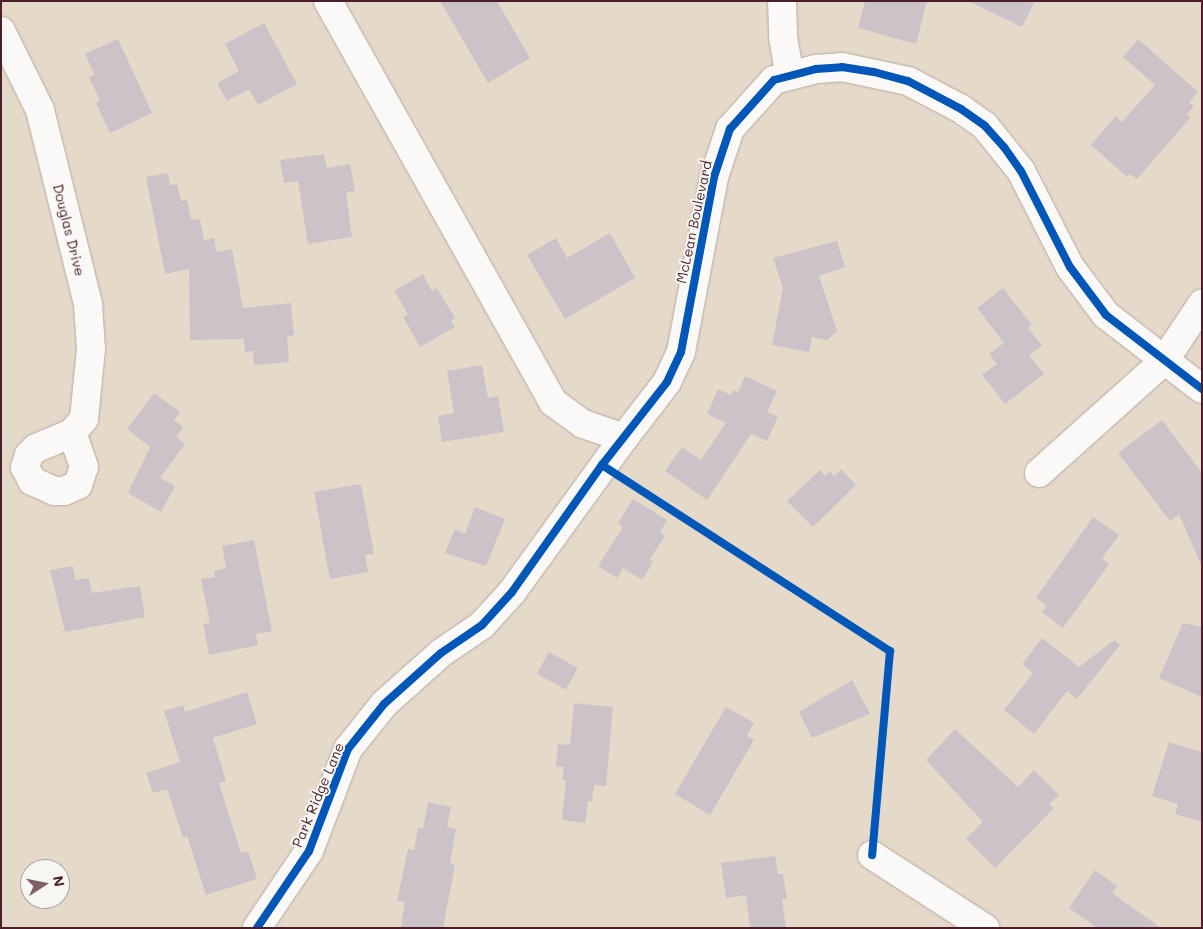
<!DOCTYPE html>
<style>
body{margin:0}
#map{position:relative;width:1203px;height:929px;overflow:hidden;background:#e5dac9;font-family:Mali,sans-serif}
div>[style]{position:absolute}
.building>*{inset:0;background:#cbc3c8;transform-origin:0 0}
.roads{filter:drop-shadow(0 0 1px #b6aba2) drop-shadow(0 0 1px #b6aba2)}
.street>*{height:28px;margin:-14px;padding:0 14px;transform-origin:14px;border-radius:14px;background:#fbf9f7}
.secondary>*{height:28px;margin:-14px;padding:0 14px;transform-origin:14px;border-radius:14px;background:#fbf9f7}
.cycleway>*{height:8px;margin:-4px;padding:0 4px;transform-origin:4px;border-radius:4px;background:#0057b8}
span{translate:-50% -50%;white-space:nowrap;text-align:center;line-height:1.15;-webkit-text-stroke:4px #f6f6f2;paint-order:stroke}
.street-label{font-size:14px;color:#4a1f2b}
.frame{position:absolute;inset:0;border:2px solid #4a1f2b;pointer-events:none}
.north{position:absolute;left:20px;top:859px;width:50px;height:50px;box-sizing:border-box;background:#f6f6f2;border:1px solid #b1a0a2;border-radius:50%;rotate:79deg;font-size:14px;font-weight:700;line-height:20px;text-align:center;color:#4a1f2b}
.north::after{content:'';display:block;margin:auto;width:18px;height:22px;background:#806062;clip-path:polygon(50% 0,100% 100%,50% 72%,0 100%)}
</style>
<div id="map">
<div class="building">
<div style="clip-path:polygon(440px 1px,497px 1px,530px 58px,488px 83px)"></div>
<div style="clip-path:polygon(865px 1px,927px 1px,916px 44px,858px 28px)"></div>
<div style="clip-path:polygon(968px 1px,1035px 1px,1022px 27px)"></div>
<div style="clip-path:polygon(264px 23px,297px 84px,258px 105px,249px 89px,227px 101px,217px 83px,239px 71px,225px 44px)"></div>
<div style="clip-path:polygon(118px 39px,152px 113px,110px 133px,96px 103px,100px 101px,89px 77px,94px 74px,85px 54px)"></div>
<div style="clip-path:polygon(1138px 39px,1198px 92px,1189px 102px,1194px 106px,1187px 114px,1191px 117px,1137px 179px,1130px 174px,1127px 177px,1091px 145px,1116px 116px,1122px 122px,1155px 85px,1123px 57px)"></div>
<div style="clip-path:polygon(324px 154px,327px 168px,350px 164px,355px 191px,346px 192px,352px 237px,308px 244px,298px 181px,284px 183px,280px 160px)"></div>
<div style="clip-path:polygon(168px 173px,170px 185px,177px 184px,181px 201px,187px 199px,191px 220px,200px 219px,204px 240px,214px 238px,216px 252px,232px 249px,243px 308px,291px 303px,294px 335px,287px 336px,289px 362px,254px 365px,253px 351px,245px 352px,244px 339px,190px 340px,189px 269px,165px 274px,146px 177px)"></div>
<div style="clip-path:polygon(610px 233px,635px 278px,565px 319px,527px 255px,556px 238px,567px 258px)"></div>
<div style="clip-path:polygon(837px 241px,845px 267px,819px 276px,837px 331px,827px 340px,812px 337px,809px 352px,772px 345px,783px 288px,773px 258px)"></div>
<div style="clip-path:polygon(423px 274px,432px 291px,437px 288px,455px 318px,451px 321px,455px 327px,420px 347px,403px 317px,408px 314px,394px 291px)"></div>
<div style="clip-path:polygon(1003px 288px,1032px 325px,1028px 328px,1042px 346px,1029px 355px,1044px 374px,1005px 404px,982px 375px,997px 364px,989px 354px,1004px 343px,977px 308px)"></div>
<div style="clip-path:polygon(482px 365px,488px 398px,498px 396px,504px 432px,442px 442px,438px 416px,454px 413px,447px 371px)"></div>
<div style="clip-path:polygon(745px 376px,777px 391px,767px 412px,778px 417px,767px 441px,751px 434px,707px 500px,665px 471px,682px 447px,701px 460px,726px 423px,707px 414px,718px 389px,731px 395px,734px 390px,738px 392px)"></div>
<div style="clip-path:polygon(154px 393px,180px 412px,174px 420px,183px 427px,176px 437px,185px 444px,160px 478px,175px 486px,161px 512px,128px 493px,150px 447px,127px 429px)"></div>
<div style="clip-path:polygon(1162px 420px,1202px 473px,1202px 567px,1179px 514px,1170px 521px,1118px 453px)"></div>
<div style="clip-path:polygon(841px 469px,856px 485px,813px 527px,787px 501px,820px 470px,825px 476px,830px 471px,834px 476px)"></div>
<div style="clip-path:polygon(361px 484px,374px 554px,365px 555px,368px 572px,330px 579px,314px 492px)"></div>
<div style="clip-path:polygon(633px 499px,667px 520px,660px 532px,665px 536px,650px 559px,653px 562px,642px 580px,623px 568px,617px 578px,598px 566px,623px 527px,618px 523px)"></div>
<div style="clip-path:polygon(475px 507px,505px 519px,486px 566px,445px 553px,455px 529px,465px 534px)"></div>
<div style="clip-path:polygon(1093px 517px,1119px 535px,1102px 558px,1109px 564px,1063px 628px,1042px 612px,1047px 606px,1036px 598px)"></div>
<div style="clip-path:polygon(254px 540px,272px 631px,256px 634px,258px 645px,209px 655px,203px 624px,210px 623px,201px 579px,215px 577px,214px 571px,226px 568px,222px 546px)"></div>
<div style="clip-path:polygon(73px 566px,75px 580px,89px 578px,92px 593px,140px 586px,145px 617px,65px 632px,50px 570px)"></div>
<div style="clip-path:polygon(1183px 623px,1202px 627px,1202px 697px,1159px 678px)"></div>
<div style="clip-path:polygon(1042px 638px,1079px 667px,1114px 640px,1120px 645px,1077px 699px,1067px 691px,1034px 734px,1004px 710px,1033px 673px,1022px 664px)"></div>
<div style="left:549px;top:652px;width:33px;height:25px;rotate:29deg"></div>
<div style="clip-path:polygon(852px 680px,870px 714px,812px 738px,799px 712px)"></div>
<div style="clip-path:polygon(247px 692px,257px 724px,213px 738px,226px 781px,219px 783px,241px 853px,248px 851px,257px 879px,206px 895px,187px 836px,183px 838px,167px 789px,153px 793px,146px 773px,180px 762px,164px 711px,183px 705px,185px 712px)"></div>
<div style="clip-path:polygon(574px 703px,613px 707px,606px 786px,594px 785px,592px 801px,588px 801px,585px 823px,562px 820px,566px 780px,562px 780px,564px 767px,556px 766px,558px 744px,570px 745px)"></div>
<div style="clip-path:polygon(726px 707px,754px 723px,747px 736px,754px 740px,710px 815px,675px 794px)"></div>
<div style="clip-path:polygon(955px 729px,1018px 787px,1034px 770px,1059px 795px,1049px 804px,1054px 808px,995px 868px,966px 839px,983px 822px,926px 760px)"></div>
<div style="clip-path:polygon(1169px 742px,1202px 752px,1202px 822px,1175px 814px,1178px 804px,1152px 796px)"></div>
<div style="clip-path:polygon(428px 802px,451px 807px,447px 827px,456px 829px,450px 864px,455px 865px,443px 928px,401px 928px,405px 902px,397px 901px,408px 849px,414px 850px,418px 828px,423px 829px)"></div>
<div style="clip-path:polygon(775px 856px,778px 874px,783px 874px,787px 899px,782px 899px,786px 928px,750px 928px,746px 895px,726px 898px,721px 863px)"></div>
<div style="clip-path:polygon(1095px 870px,1117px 886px,1112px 893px,1161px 928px,1097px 928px,1069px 908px)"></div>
</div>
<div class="roads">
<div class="street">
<div style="left:782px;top:1px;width:36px;rotate:88deg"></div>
<div style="left:783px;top:37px;width:39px;rotate:80deg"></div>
<div style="left:1px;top:31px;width:88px;rotate:63.7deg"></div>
<div style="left:40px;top:110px;width:200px;rotate:76.1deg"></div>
<div style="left:88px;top:304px;width:45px;rotate:86.2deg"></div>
<div style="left:91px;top:349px;width:70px;rotate:95.7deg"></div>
<div style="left:84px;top:419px;width:18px;rotate:131deg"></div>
<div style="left:72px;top:433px;width:39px;rotate:157deg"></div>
<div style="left:36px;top:448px;width:10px;rotate:135deg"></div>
<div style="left:29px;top:455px;width:13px;rotate:108deg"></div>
<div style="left:25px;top:467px;width:16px;rotate:63deg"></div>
<div style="left:32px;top:481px;width:24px;rotate:24deg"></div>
<div style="left:54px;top:491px;width:10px"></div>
<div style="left:64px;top:491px;width:15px;rotate:-23deg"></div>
<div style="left:78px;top:485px;width:19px;rotate:-72deg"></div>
<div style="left:84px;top:467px;width:36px;rotate:-109deg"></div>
<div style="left:1039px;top:473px;width:168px;rotate:-41.9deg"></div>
<div style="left:1164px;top:361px;width:69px;rotate:-56.3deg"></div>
<div style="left:872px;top:855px;width:135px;rotate:32.9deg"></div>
<div style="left:257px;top:928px;width:93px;rotate:-56deg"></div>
<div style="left:309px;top:851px;width:109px;rotate:-69.1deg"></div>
<div style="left:348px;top:749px;width:58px;rotate:-51.3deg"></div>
<div style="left:384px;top:704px;width:76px;rotate:-41.8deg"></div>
<div style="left:441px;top:653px;width:50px;rotate:-34.3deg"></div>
<div style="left:482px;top:625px;width:45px;rotate:-47.7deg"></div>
<div style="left:512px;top:592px;width:190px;rotate:-54deg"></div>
<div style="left:624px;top:438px;width:43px;rotate:-161.1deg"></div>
<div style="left:583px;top:424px;width:37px;rotate:-144deg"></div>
<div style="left:553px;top:402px;width:460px;rotate:-119.3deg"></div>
</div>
<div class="secondary">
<div style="left:624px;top:438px;width:71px;rotate:-52.5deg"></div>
<div style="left:667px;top:382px;width:33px;rotate:-65deg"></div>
<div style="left:681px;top:352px;width:178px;rotate:-79.3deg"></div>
<div style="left:714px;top:177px;width:51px;rotate:-71.6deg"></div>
<div style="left:730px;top:129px;width:66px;rotate:-48.1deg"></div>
<div style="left:774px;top:80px;width:43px;rotate:-14.7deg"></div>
<div style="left:816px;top:69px;width:26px;rotate:-4deg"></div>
<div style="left:842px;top:67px;width:67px;rotate:12deg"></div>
<div style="left:908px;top:81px;width:60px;rotate:27.8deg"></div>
<div style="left:961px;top:109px;width:29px;rotate:35deg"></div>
<div style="left:985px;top:126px;width:58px;rotate:51.3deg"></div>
<div style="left:1021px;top:171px;width:108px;rotate:63deg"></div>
<div style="left:1070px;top:267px;width:60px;rotate:53.1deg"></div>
<div style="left:1106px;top:315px;width:121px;rotate:37.6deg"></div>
</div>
</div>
<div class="cycleway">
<div style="left:602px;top:465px;width:343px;rotate:32.9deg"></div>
<div style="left:890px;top:651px;width:205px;rotate:95deg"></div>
<div style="left:257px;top:928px;width:93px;rotate:-56deg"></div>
<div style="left:309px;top:851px;width:109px;rotate:-69.1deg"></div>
<div style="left:348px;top:749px;width:58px;rotate:-51.3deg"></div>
<div style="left:384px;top:704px;width:76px;rotate:-41.8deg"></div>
<div style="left:441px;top:653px;width:50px;rotate:-34.3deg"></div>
<div style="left:482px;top:625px;width:45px;rotate:-47.7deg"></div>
<div style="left:512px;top:592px;width:156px;rotate:-54.7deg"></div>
<div style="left:602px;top:465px;width:105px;rotate:-51.9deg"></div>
<div style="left:667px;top:382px;width:33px;rotate:-65deg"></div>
<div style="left:681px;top:352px;width:178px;rotate:-79.3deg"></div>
<div style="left:714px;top:177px;width:51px;rotate:-71.6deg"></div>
<div style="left:730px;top:129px;width:66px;rotate:-48.1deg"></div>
<div style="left:774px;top:80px;width:43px;rotate:-14.7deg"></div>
<div style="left:816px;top:69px;width:26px;rotate:-4deg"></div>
<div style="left:842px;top:67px;width:32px;rotate:9deg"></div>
<div style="left:874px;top:72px;width:35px;rotate:15deg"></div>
<div style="left:908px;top:81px;width:60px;rotate:27.8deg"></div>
<div style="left:961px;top:109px;width:29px;rotate:35deg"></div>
<div style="left:985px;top:126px;width:28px;rotate:48deg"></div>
<div style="left:1004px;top:147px;width:29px;rotate:55deg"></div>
<div style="left:1021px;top:171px;width:108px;rotate:63deg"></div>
<div style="left:1070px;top:267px;width:60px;rotate:53.1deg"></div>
<div style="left:1106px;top:315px;width:121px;rotate:37.6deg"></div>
</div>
<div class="street-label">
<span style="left:694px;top:222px;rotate:-78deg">McLean Boulevard</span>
<span style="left:69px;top:230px;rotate:76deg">Douglas Drive</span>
<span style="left:318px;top:795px;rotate:-67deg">Park Ridge Lane</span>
</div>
<div class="frame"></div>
<div class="north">N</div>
</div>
